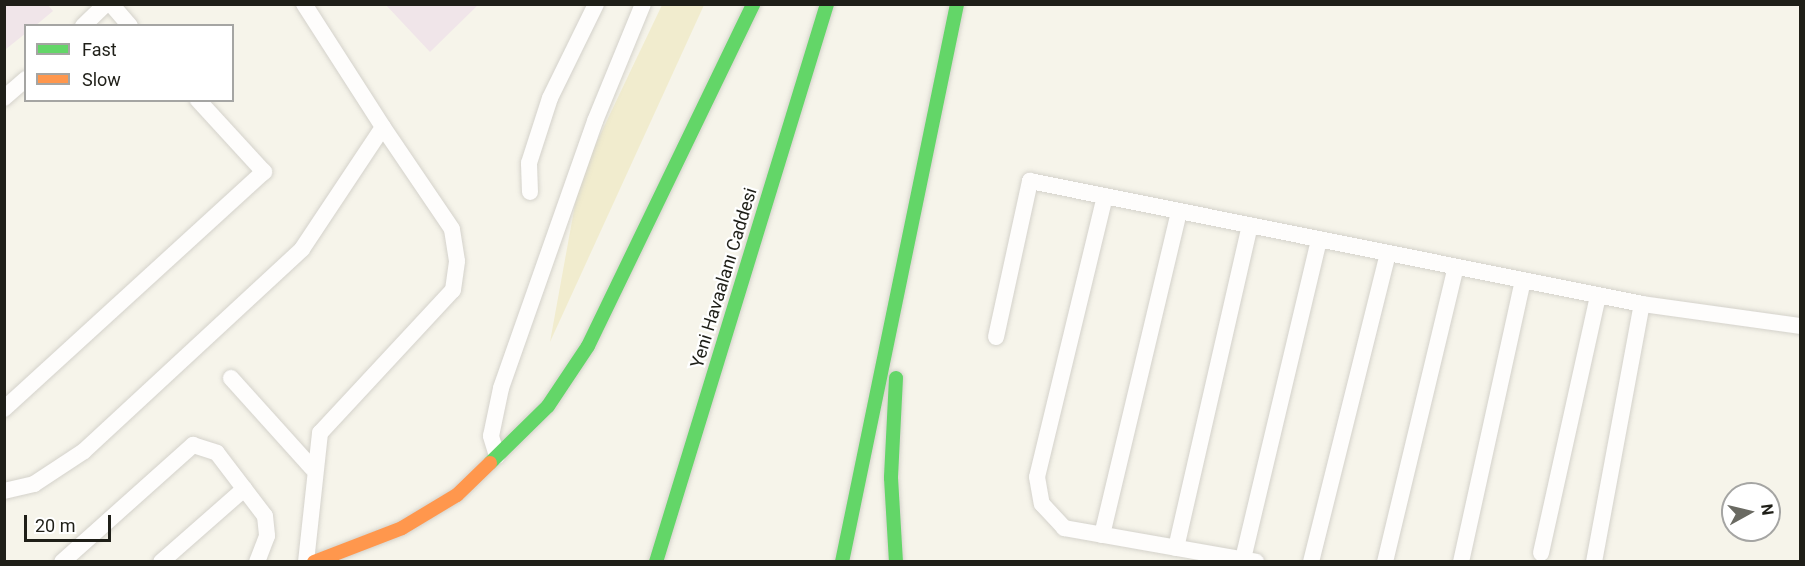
<!DOCTYPE html>
<meta charset="utf-8">
<style>
body{margin:0}
#map{position:relative;width:1805px;height:566px;overflow:hidden;background:#f6f4ea;font-family:Roboto,sans-serif}
div>[style]{position:absolute}
.green>*{inset:0;background:#f1ecce}
.building>*{inset:0;background:#f0e5e9}
.roads{filter:drop-shadow(0 0 2px #d4d2cb) drop-shadow(0 0 2px #d4d2cb)}
.lane>*{height:16px;margin:-8px;padding:0 8px;transform-origin:8px;border-radius:8px;background:#fefdfc}
.fast>*{height:14px;margin:-7px;padding:0 7px;transform-origin:7px;border-radius:7px;background:#63d668}
.slow>*{height:14px;margin:-7px;padding:0 7px;transform-origin:7px;border-radius:7px;background:#ff974d}
span{translate:-50% -50%;white-space:nowrap;text-align:center;line-height:1.15;-webkit-text-stroke:4.5px #fff;paint-order:stroke}
.street-label{font-size:18px;color:#1f1f18}
.frame{position:absolute;inset:0;border:6px solid #1f1f18;pointer-events:none}
.legend{position:absolute;left:24px;top:24px;width:210px;height:78px;box-sizing:border-box;background:#fff;border:2px solid #a5a5a3;margin:0;padding:8px 10px;list-style:none;font-size:18px;color:#1f1f18}
.legend li{display:flex;align-items:center;gap:12px;height:30px}
.legend b{width:30px;border:2px solid #a5a5a3}
.north{position:absolute;left:1721px;top:482px;width:60px;height:60px;box-sizing:border-box;background:#fff;border:2px solid #a5a5a3;border-radius:50%;rotate:82deg;font-size:16px;font-weight:700;line-height:24px;text-align:center;color:#1f1f18}
.north::after{content:'';display:block;margin:auto;width:21px;height:27px;background:#6a6a62;clip-path:polygon(50% 0,100% 100%,50% 72%,0 100%)}
.scale{position:absolute;left:24px;top:515px;width:87px;height:27px;box-sizing:border-box;border:3px solid #1f1f18;border-top:0;padding-left:8px;font-size:18px;line-height:21px;white-space:nowrap;color:#1f1f18;-webkit-text-stroke:4px #fff;paint-order:stroke}
</style>
<div id="map">
<div class="green">
<div style="clip-path:polygon(662px 5px,704px 5px,550px 342px,580px 177px)"></div>
</div>
<div class="building">
<div style="clip-path:polygon(4px 4px,47px 4px,53px 11px,35px 26px,26px 26px,26px 33px,6px 49px)"></div>
<div style="clip-path:polygon(385px 4px,479px 4px,430px 52px)"></div>
</div>
<div class="roads">
<div class="lane">
<div style="left:111px;top:4px;width:29px;rotate:49deg"></div>
<div style="left:83px;top:26px;width:32px;rotate:-44deg"></div>
<div style="left:4px;top:98px;width:29px;rotate:-41deg"></div>
<div style="left:530px;top:192px;width:29px;rotate:-92deg"></div>
<div style="left:529px;top:163px;width:68px;rotate:-72.1deg"></div>
<div style="left:550px;top:98px;width:105px;rotate:-63.9deg"></div>
<div style="left:1105px;top:196px;width:289px;rotate:103.6deg"></div>
<div style="left:1037px;top:477px;width:27px;rotate:80deg"></div>
<div style="left:1042px;top:504px;width:33px;rotate:47deg"></div>
<div style="left:1064px;top:528px;width:195px;rotate:10deg"></div>
<div style="left:996px;top:337px;width:160px;rotate:-77.7deg"></div>
<div style="left:1030px;top:181px;width:624px;rotate:11.36deg"></div>
<div style="left:1642px;top:304px;width:160px;rotate:7.9deg"></div>
<div style="left:231px;top:378px;width:121px;rotate:48deg"></div>
<div style="left:4px;top:409px;width:352px;rotate:-42.4deg"></div>
<div style="left:264px;top:172px;width:98px;rotate:-132.5deg"></div>
<div style="left:497px;top:456px;width:21px;rotate:-107deg"></div>
<div style="left:491px;top:436px;width:49px;rotate:-78.2deg"></div>
<div style="left:501px;top:388px;width:283px;rotate:-70.6deg"></div>
<div style="left:595px;top:121px;width:126px;rotate:-67.7deg"></div>
<div style="left:4px;top:491px;width:31px;rotate:-13deg"></div>
<div style="left:34px;top:484px;width:60px;rotate:-33.4deg"></div>
<div style="left:84px;top:451px;width:297px;rotate:-42.8deg"></div>
<div style="left:302px;top:249px;width:146px;rotate:-56.4deg"></div>
<div style="left:383px;top:127px;width:146px;rotate:-122.7deg"></div>
<div style="left:1102px;top:535px;width:333px;rotate:-76.6deg"></div>
<div style="left:1176px;top:548px;width:331px;rotate:-77.1deg"></div>
<div style="left:1541px;top:553px;width:263px;rotate:-77.5deg"></div>
<div style="left:1243px;top:559px;width:329px;rotate:-76.6deg"></div>
<div style="left:62px;top:562px;width:176px;rotate:-41.8deg"></div>
<div style="left:193px;top:445px;width:25px;rotate:18deg"></div>
<div style="left:217px;top:453px;width:79px;rotate:52.7deg"></div>
<div style="left:265px;top:516px;width:20px;rotate:84deg"></div>
<div style="left:267px;top:536px;width:28px;rotate:111deg"></div>
<div style="left:161px;top:562px;width:111px;rotate:-41.3deg"></div>
<div style="left:306px;top:562px;width:130px;rotate:-83.8deg"></div>
<div style="left:320px;top:433px;width:195px;rotate:-47.1deg"></div>
<div style="left:453px;top:290px;width:29px;rotate:-82deg"></div>
<div style="left:457px;top:261px;width:32px;rotate:-99deg"></div>
<div style="left:452px;top:229px;width:123px;rotate:-124.1deg"></div>
<div style="left:1311px;top:562px;width:318px;rotate:-76deg"></div>
<div style="left:1385px;top:562px;width:303px;rotate:-76.5deg"></div>
<div style="left:1461px;top:562px;width:288px;rotate:-77.6deg"></div>
<div style="left:1594px;top:562px;width:262px;rotate:-79.5deg"></div>
</div>
<div class="fast">
<div style="left:896px;top:378px;width:100px;rotate:92.9deg"></div>
<div style="left:891px;top:478px;width:84px;rotate:86.6deg"></div>
<div style="left:490px;top:463px;width:81px;rotate:-44.5deg"></div>
<div style="left:548px;top:406px;width:72px;rotate:-56.3deg"></div>
<div style="left:588px;top:346px;width:380px;rotate:-64.2deg"></div>
<div style="left:656px;top:562px;width:584px;rotate:-72.96deg"></div>
<div style="left:842px;top:562px;width:570px;rotate:-78.35deg"></div>
</div>
<div class="slow">
<div style="left:314px;top:562px;width:94px;rotate:-21.1deg"></div>
<div style="left:402px;top:528px;width:64px;rotate:-31deg"></div>
<div style="left:457px;top:495px;width:46px;rotate:-44.1deg"></div>
</div>
</div>
<div class="street-label">
<span style="left:724px;top:278px;rotate:-73deg">Yeni Havaalanı Caddesi</span>
</div>
<div class="frame"></div>
<ul class="legend">
<li><b style="height:8px;background:#63d668"></b>Fast</li>
<li><b style="height:8px;background:#ff974d"></b>Slow</li>
</ul>
<div class="north">N</div>
<div class="scale">20 m</div>
</div>
